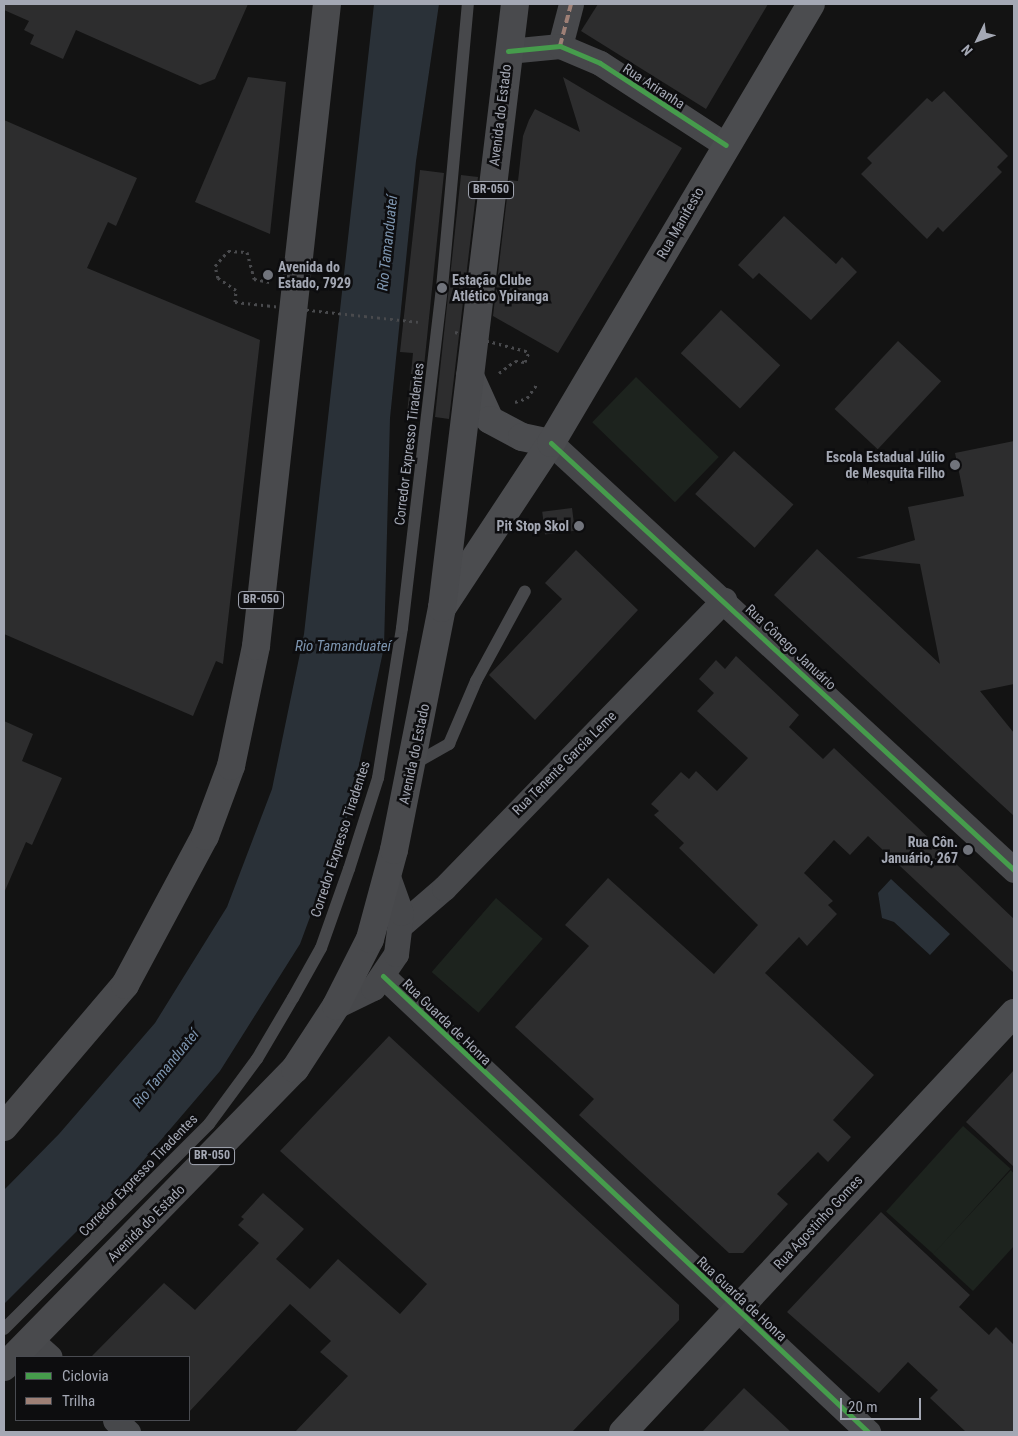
<!DOCTYPE html>
<meta charset="utf-8">
<style>
body{margin:0}
#map{position:relative;width:1018px;height:1436px;overflow:hidden;background:#131313;font-family:"Roboto Condensed",sans-serif}
div>[style]{position:absolute}
.green>*{inset:0;background:#1d231e;transform-origin:0 0}
.water>*{inset:0;background:#2a3138}
.building>*{inset:0;background:#2d2d2e;transform-origin:0 0}
.path>*{height:3px;margin-top:-1.5px;transform-origin:0;background:repeating-linear-gradient(90deg,#494a4d 0 2.5px,transparent 0 6.5px)}
.lane>*{height:12px;margin:-6px;padding:0 6px;transform-origin:6px;border-radius:6px;background:#47484b}
.street>*{height:25px;margin:-12.5px;padding:0 12.5px;transform-origin:12.5px;border-radius:12.5px;background:#47484b}
.secondary>*{height:28px;margin:-14px;padding:0 14px;transform-origin:14px;border-radius:14px;background:#4b4c4f}
.highway>*{height:28px;margin:-14px;padding:0 14px;transform-origin:14px;border-radius:14px;background:#494a4d}
.path-bridge>*{height:3px;margin-top:-1.5px;transform-origin:0;background:repeating-linear-gradient(90deg,#494a4d 0 2.5px,transparent 0 6.5px)}
.lane-bridge>*{height:12px;margin:-6px;padding:0 6px;transform-origin:6px;border-radius:6px;background:#47484b}
.quiet>*{height:4px;margin-top:-2px;transform-origin:0;background:repeating-linear-gradient(90deg,#9e8076 0 8px,transparent 0 12px)}
.cycleway>*{height:5px;margin:-2.5px;padding:0 2.5px;transform-origin:2.5px;border-radius:2.5px;background:#469c4c}
.dots>*{width:14px;height:14px;translate:-50% -50%;box-sizing:border-box;border:2px solid #0d0d0f;border-radius:50%}
span{translate:-50% -50%;white-space:nowrap;text-align:center;line-height:1.15;-webkit-text-stroke:5px #0d0d0f;paint-order:stroke}
.shield-label span{padding:1px 4px;background:#0d0d0f;border:1px solid;border-radius:4px;-webkit-text-stroke-width:0}
.shield-label{font-size:12px;color:#a4a8b4;font-weight:700}
.street-label{font-size:14px;color:#a4a8b4}
.poi-label{font-size:14px;color:#a4a8b4;font-weight:700}
.left{translate:0 -50%;text-align:left}
.right{translate:-100% -50%;text-align:right}
.water-label{font-size:15px;color:#7c94ae;font-style:italic}
.frame{position:absolute;inset:0;border:5px solid #a4a8b4;pointer-events:none}
.legend{position:absolute;left:15px;top:1356px;width:175px;height:65px;box-sizing:border-box;background:#0d0d0f;border:1px solid #494b51;margin:0;padding:6px 9px;list-style:none;font-size:15px;color:#a4a8b4}
.legend li{display:flex;align-items:center;gap:10px;height:25px}
.legend b{width:25px;border:1px solid #494b51}
.north{position:absolute;left:953px;top:15px;width:50px;height:50px;-webkit-text-stroke:4px #0d0d0f;paint-order:stroke;rotate:228deg;font-size:14px;font-weight:700;line-height:20px;text-align:center;color:#a4a8b4}
.north::after{content:'';display:block;margin:auto;width:18px;height:22px;background:#a4a8b4;clip-path:polygon(50% 0,100% 100%,50% 72%,0 100%)}
.scale{position:absolute;left:840px;top:1398px;width:81px;height:22px;box-sizing:border-box;border:2px solid #a4a8b4;border-top:0;padding-left:6px;font-size:15px;line-height:18px;white-space:nowrap;color:#a4a8b4;-webkit-text-stroke:4px #0d0d0f;paint-order:stroke}
</style>
<div id="map">
<div class="green">
<div style="left:636px;top:377px;width:115px;height:63px;rotate:44deg"></div>
<div style="left:496px;top:898px;width:62px;height:98px;rotate:41deg"></div>
<div style="left:963px;top:1126px;width:64px;height:115px;rotate:42deg"></div>
<div style="clip-path:polygon(1011px 1170px,1014px 1174px,1014px 1246px,973px 1291px,933px 1254px)"></div>
</div>
<div class="water">
<div style="clip-path:polygon(374px 4px,439px 4px,416px 161px,390px 418px,384px 647px,349px 812px,300px 944px,220px 1071px,119px 1189px,4px 1304px,4px 1190px,59px 1134px,155px 1023px,227px 907px,272px 789px,304px 634px)"></div>
<div style="clip-path:polygon(891px 879px,950px 934px,930px 955px,894px 922px,882px 918px,878px 893px)"></div>
</div>
<div class="building">
<div style="clip-path:polygon(4px 4px,248px 4px,215px 79px,200px 85px,76px 30px,63px 59px,30px 44px,34px 35px,24px 30px,29px 21px,4px 10px)"></div>
<div style="clip-path:polygon(598px 4px,768px 4px,706px 109px,581px 31px)"></div>
<div style="clip-path:polygon(248px 77px,286px 82px,270px 234px,195px 202px)"></div>
<div style="clip-path:polygon(563px 77px,682px 148px,558px 353px,493px 316px,509px 180px,518px 181px,523px 136px,529px 120px,535px 109px,580px 132px)"></div>
<div style="clip-path:polygon(944px 91px,1008px 156px,997px 167px,1002px 172px,943px 232px,938px 227px,927px 239px,861px 174px,872px 163px,867px 158px,927px 98px,932px 102px)"></div>
<div style="clip-path:polygon(4px 120px,137px 178px,116px 226px,108px 222px,87px 268px,260px 340px,223px 664px,216px 661px,193px 716px,4px 634px)"></div>
<div style="clip-path:polygon(420px 170px,444px 173px,419px 415px,407px 414px,413px 353px,400px 352px)"></div>
<div style="clip-path:polygon(461px 175px,478px 177px,449px 419px,435px 417px)"></div>
<div style="clip-path:polygon(784px 216px,836px 264px,842px 257px,857px 272px,811px 320px,759px 273px,753px 279px,738px 265px)"></div>
<div style="left:721px;top:310px;width:81px;height:59px;rotate:43deg"></div>
<div style="left:898px;top:341px;width:59px;height:93px;rotate:43deg"></div>
<div style="clip-path:polygon(1014px 441px,1014px 684px,980px 691px,1014px 733px,1014px 816px,774px 595px,817px 549px,940px 664px,920px 564px,856px 558px,915px 540px,908px 507px,964px 496px,955px 453px)"></div>
<div style="left:734px;top:451px;width:80px;height:58px;rotate:42deg"></div>
<div style="left:572px;top:508px;width:23px;height:30px;rotate:83deg"></div>
<div style="clip-path:polygon(576px 550px,638px 610px,535px 720px,489px 675px,562px 599px,545px 583px)"></div>
<div style="clip-path:polygon(736px 656px,799px 715px,789px 727px,823px 759px,834px 748px,1014px 919px,1014px 973px,868px 836px,850px 855px,834px 840px,804px 873px,833px 901px,828px 905px,837px 914px,807px 946px,799px 937px,765px 973px,874px 1075px,833px 1120px,851px 1137px,828px 1162px,818px 1152px,777px 1194px,788px 1204px,743px 1253px,729px 1253px,579px 1115px,594px 1099px,515px 1027px,589px 946px,565px 925px,608px 878px,714px 974px,758px 925px,679px 848px,684px 843px,654px 815px,659px 811px,651px 804px,681px 772px,689px 779px,696px 771px,717px 791px,748px 758px,697px 711px,714px 693px,699px 679px,716px 660px,725px 669px)"></div>
<div style="clip-path:polygon(4px 721px,33px 734px,22px 761px,62px 778px,32px 845px,26px 842px,4px 893px)"></div>
<div style="clip-path:polygon(389px 1036px,679px 1305px,679px 1320px,572px 1432px,295px 1432px,348px 1376px,320px 1352px,331px 1341px,290px 1304px,189px 1412px,189px 1357px,91px 1357px,164px 1283px,195px 1310px,259px 1243px,238px 1225px,244px 1219px,241px 1217px,263px 1193px,304px 1229px,276px 1259px,310px 1289px,338px 1259px,400px 1314px,427px 1284px,280px 1151px)"></div>
<div style="clip-path:polygon(1014px 1070px,1014px 1167px,966px 1122px)"></div>
<div style="clip-path:polygon(881px 1212px,970px 1295px,959px 1307px,989px 1335px,996px 1327px,1014px 1345px,1014px 1432px,966px 1432px,930px 1398px,938px 1390px,908px 1362px,879px 1393px,787px 1312px)"></div>
<div style="clip-path:polygon(744px 1388px,791px 1432px,702px 1432px)"></div>
</div>
<div class="path">
<div style="left:235px;top:302px;width:12px;rotate:-85deg"></div>
<div style="left:236px;top:290px;width:22px;rotate:-146deg"></div>
<div style="left:218px;top:278px;width:12px;rotate:-104deg"></div>
<div style="left:215px;top:266px;width:20px;rotate:-49deg"></div>
<div style="left:228px;top:251px;width:19px;rotate:3deg"></div>
<div style="left:247px;top:252px;width:28px;rotate:75deg"></div>
<div style="left:254px;top:279px;width:16px;rotate:11deg"></div>
<div style="left:499px;top:373px;width:20px;rotate:-37deg"></div>
<div style="left:515px;top:361px;width:10px;rotate:6deg"></div>
<div style="left:525px;top:362px;width:11px;rotate:-68deg"></div>
<div style="left:515px;top:402px;width:13px;rotate:-18deg"></div>
<div style="left:527px;top:398px;width:19px;rotate:-54deg"></div>
</div>
<div class="lane">
<div style="left:412px;top:765px;width:43px;rotate:-29.6deg"></div>
<div style="left:449px;top:744px;width:69px;rotate:-66.8deg"></div>
<div style="left:476px;top:681px;width:102px;rotate:-61.4deg"></div>
</div>
<div class="street">
<div style="left:560px;top:46px;width:43px;rotate:-75.3deg"></div>
<div style="left:508px;top:51px;width:52px;rotate:-5.5deg"></div>
<div style="left:560px;top:46px;width:43px;rotate:23deg"></div>
<div style="left:600px;top:63px;width:150px;rotate:33.1deg"></div>
<div style="left:551px;top:443px;width:630px;rotate:42.68deg"></div>
<div style="left:401px;top:925px;width:57px;rotate:-40.7deg"></div>
<div style="left:444px;top:888px;width:402px;rotate:-45.8deg"></div>
<div style="left:383px;top:976px;width:666px;rotate:43.23deg"></div>
<div style="left:336px;top:1006px;width:41px;rotate:-25.9deg"></div>
<div style="left:373px;top:988px;width:41px;rotate:-55.9deg"></div>
<div style="left:396px;top:954px;width:41px;rotate:-83deg"></div>
<div style="left:401px;top:913px;width:41px;rotate:-109.7deg"></div>
<div style="left:31px;top:1340px;width:25px;rotate:42deg"></div>
<div style="left:115px;top:1420px;width:18px;rotate:43deg"></div>
</div>
<div class="secondary">
<div style="left:470px;top:376px;width:48px;rotate:65.6deg"></div>
<div style="left:490px;top:420px;width:36px;rotate:28deg"></div>
<div style="left:522px;top:437px;width:30px;rotate:12deg"></div>
<div style="left:442px;top:608px;width:198px;rotate:-56.6deg"></div>
<div style="left:551px;top:443px;width:510px;rotate:-59.36deg"></div>
<div style="left:623px;top:1432px;width:573px;rotate:-46.98deg"></div>
</div>
<div class="highway">
<div style="left:4px;top:1127px;width:187px;rotate:-49.6deg"></div>
<div style="left:125px;top:985px;width:169px;rotate:-61.8deg"></div>
<div style="left:205px;top:836px;width:75px;rotate:-69.6deg"></div>
<div style="left:231px;top:766px;width:123px;rotate:-78.2deg"></div>
<div style="left:256px;top:646px;width:646px;rotate:-83.69deg"></div>
<div style="left:4px;top:1367px;width:417px;rotate:-45.7deg"></div>
<div style="left:295px;top:1069px;width:75px;rotate:-56.9deg"></div>
<div style="left:336px;top:1006px;width:75px;rotate:-63.1deg"></div>
<div style="left:370px;top:939px;width:92px;rotate:-74.9deg"></div>
<div style="left:394px;top:850px;width:247px;rotate:-78.8deg"></div>
<div style="left:442px;top:608px;width:608px;rotate:-83.11deg"></div>
</div>
<div class="path-bridge">
<div style="left:235px;top:302px;width:184px;rotate:6.2deg"></div>
<div style="left:455px;top:332px;width:77px;rotate:15.1deg"></div>
</div>
<div class="lane-bridge">
<div style="left:4px;top:1329px;width:290px;rotate:-45deg"></div>
<div style="left:209px;top:1124px;width:81px;rotate:-53.6deg"></div>
<div style="left:257px;top:1059px;width:71px;rotate:-59.5deg"></div>
<div style="left:293px;top:998px;width:57px;rotate:-60.8deg"></div>
<div style="left:321px;top:948px;width:84px;rotate:-70.5deg"></div>
<div style="left:349px;top:869px;width:96px;rotate:-72.3deg"></div>
<div style="left:378px;top:778px;width:152px;rotate:-80.9deg"></div>
<div style="left:402px;top:628px;width:342px;rotate:-83.3deg"></div>
<div style="left:442px;top:288px;width:285px;rotate:-84.8deg"></div>
</div>
<div class="quiet">
<div style="left:560px;top:46px;width:43px;rotate:-75.3deg"></div>
</div>
<div class="cycleway">
<div style="left:508px;top:51px;width:52px;rotate:-5.5deg"></div>
<div style="left:560px;top:46px;width:43px;rotate:23deg"></div>
<div style="left:600px;top:63px;width:150px;rotate:33.1deg"></div>
<div style="left:551px;top:443px;width:630px;rotate:42.68deg"></div>
<div style="left:383px;top:976px;width:666px;rotate:43.23deg"></div>
</div>
<div class="dots">
<div style="left:268px;top:275px;background:#71747c"></div>
<div style="left:442px;top:288px;background:#71747c"></div>
<div style="left:955px;top:465px;background:#71747c"></div>
<div style="left:579px;top:526px;background:#71747c"></div>
<div style="left:968px;top:850px;background:#71747c"></div>
</div>
<div class="shield-label">
<span style="left:491px;top:190px">BR-050</span>
<span style="left:261px;top:600px">BR-050</span>
<span style="left:212px;top:1156px">BR-050</span>
</div>
<div class="street-label">
<span style="left:654px;top:86px;rotate:33deg">Rua Ariranha</span>
<span style="left:500px;top:115px;rotate:-83deg">Avenida do Estado</span>
<span style="left:680px;top:223px;rotate:-60deg">Rua Manifesto</span>
<span style="left:409px;top:444px;rotate:-83deg">Corredor Expresso Tiradentes</span>
<span style="left:791px;top:647px;rotate:43deg">Rua Cônego Januário</span>
<span style="left:414px;top:754px;rotate:-78deg">Avenida do Estado</span>
<span style="left:564px;top:763px;rotate:-45deg">Rua Tenente Garcia Leme</span>
<span style="left:340px;top:839px;rotate:-72deg">Corredor Expresso Tiradentes</span>
<span style="left:447px;top:1022px;rotate:44deg">Rua Guarda de Honra</span>
<span style="left:138px;top:1175px;rotate:-46deg">Corredor Expresso Tiradentes</span>
<span style="left:818px;top:1222px;rotate:-47deg">Rua Agostinho Gomes</span>
<span style="left:146px;top:1223px;rotate:-45deg">Avenida do Estado</span>
<span style="left:742px;top:1299px;rotate:43deg">Rua Guarda de Honra</span>
</div>
<div class="poi-label">
<span class="left" style="left:278px;top:275px">Avenida do<br>Estado, 7929</span>
<span class="left" style="left:452px;top:288px">Estação Clube<br>Atlético Ypiranga</span>
<span class="right" style="left:945px;top:465px">Escola Estadual Júlio<br>de Mesquita Filho</span>
<span class="right" style="left:569px;top:526px">Pit Stop Skol</span>
<span class="right" style="left:958px;top:850px">Rua Côn.<br>Januário, 267</span>
</div>
<div class="water-label">
<span style="left:388px;top:243px;rotate:-84deg">Rio Tamanduateí</span>
<span style="left:343px;top:647px">Rio Tamanduateí</span>
<span style="left:166px;top:1069px;rotate:-51deg">Rio Tamanduateí</span>
</div>
<div class="frame"></div>
<ul class="legend">
<li><b style="height:6px;background:#469c4c"></b>Ciclovia</li>
<li><b style="height:6px;background:#9e8076"></b>Trilha</li>
</ul>
<div class="north">N</div>
<div class="scale">20 m</div>
</div>
